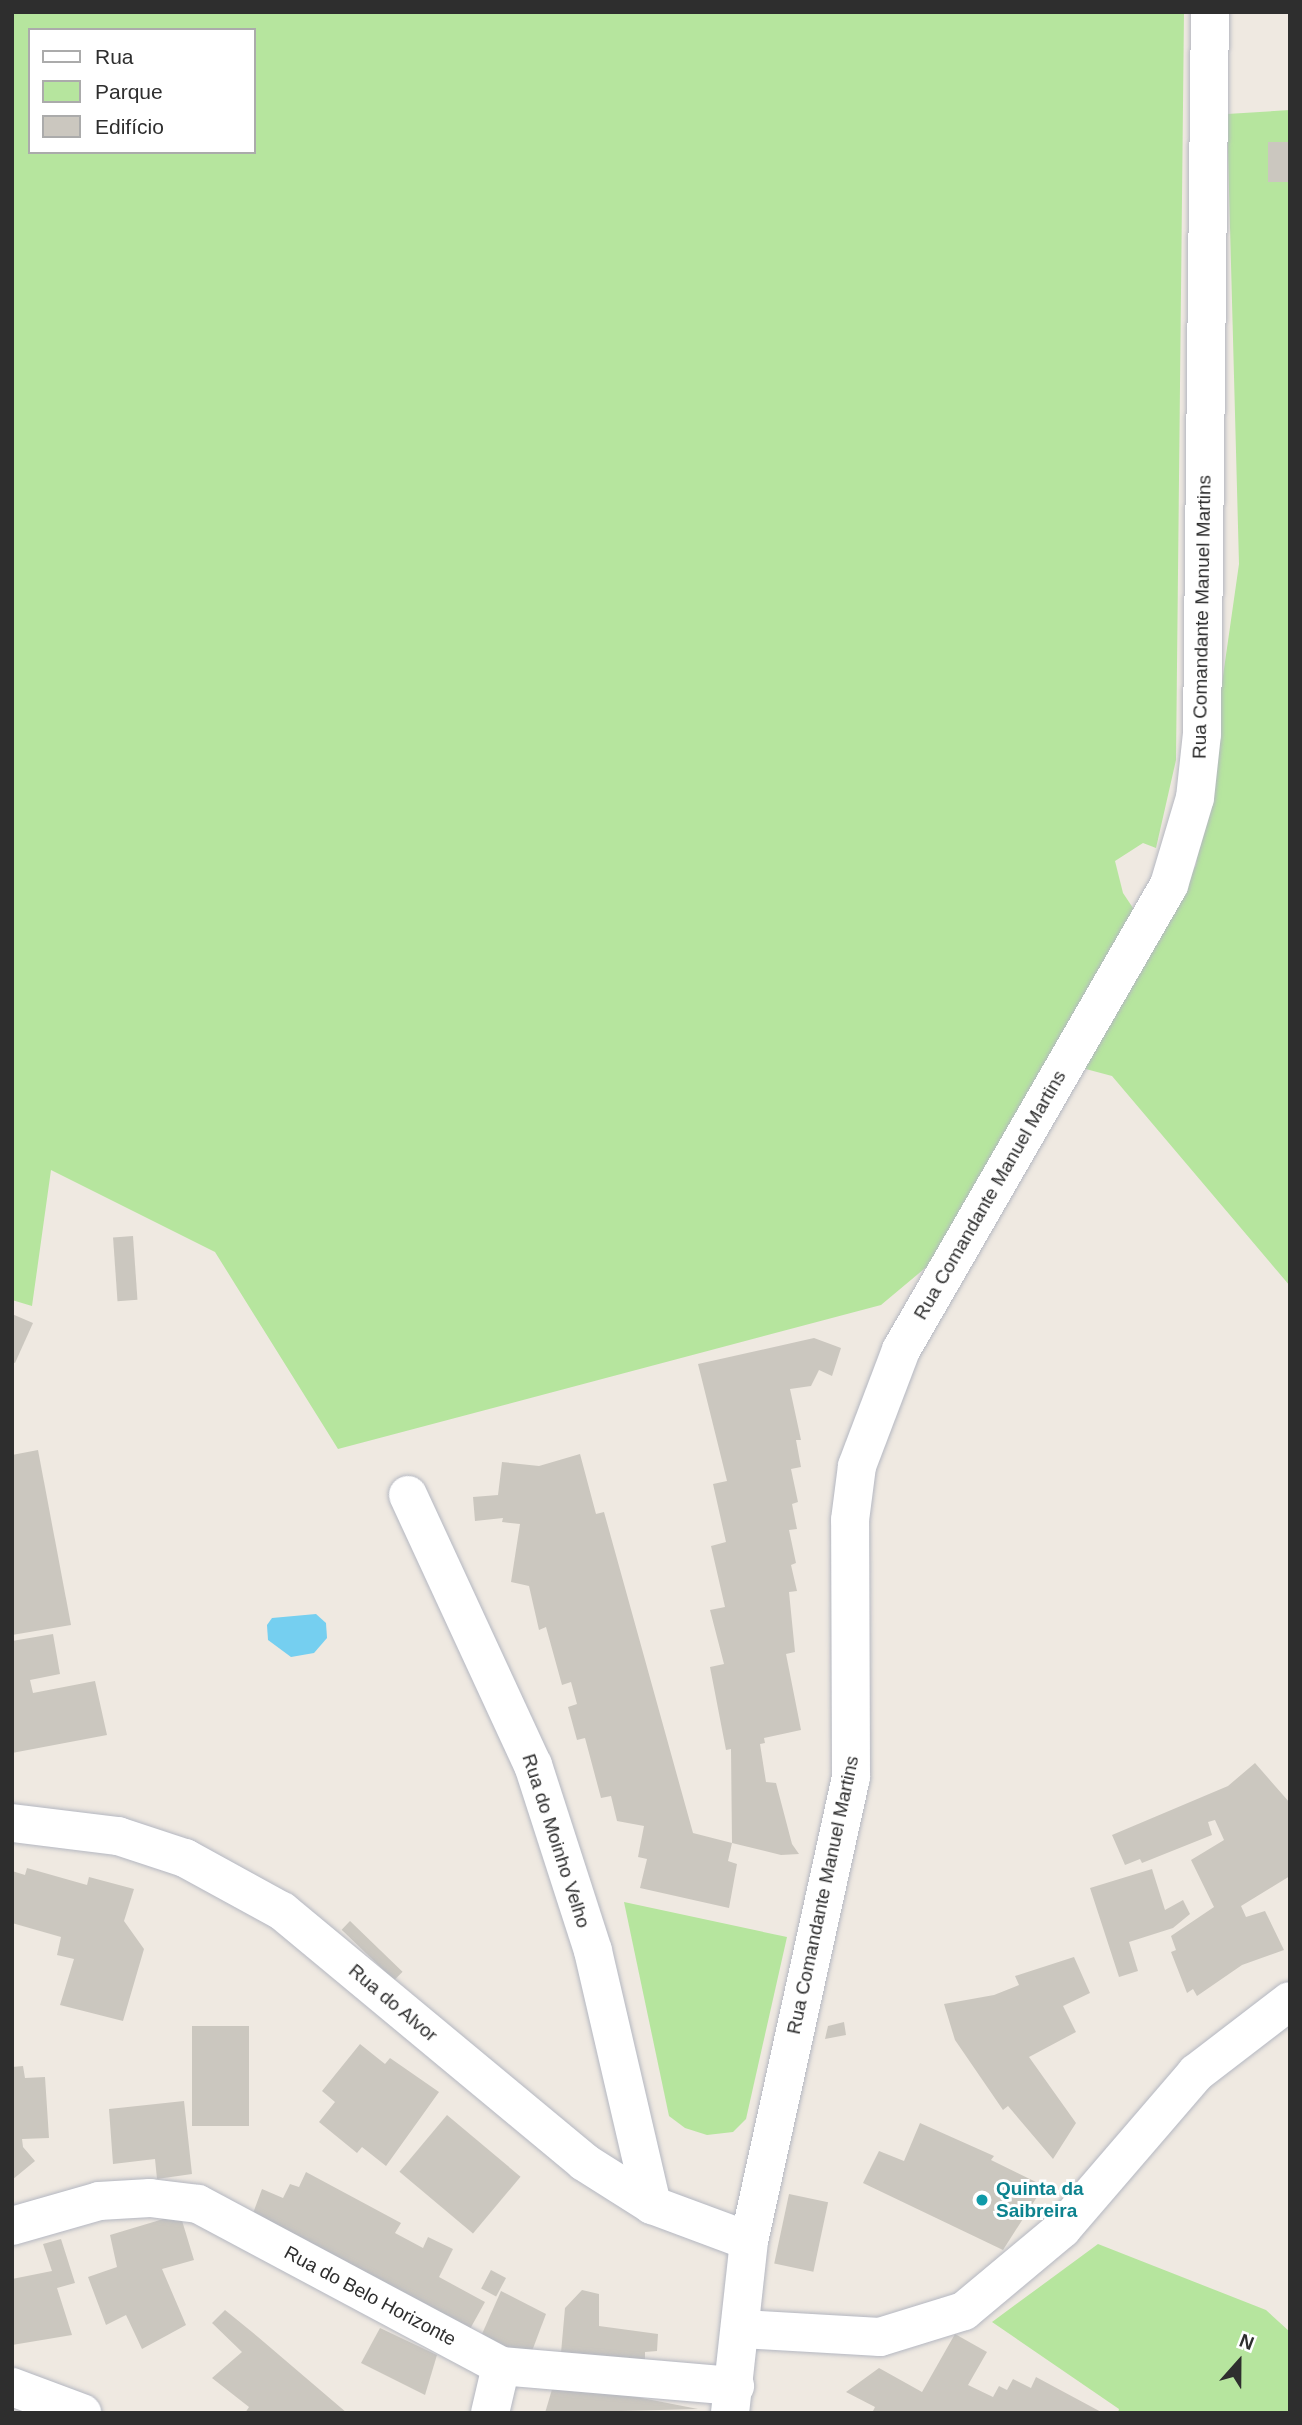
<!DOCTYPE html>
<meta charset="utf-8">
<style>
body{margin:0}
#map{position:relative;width:1302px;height:2425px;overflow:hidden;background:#efe9e1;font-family:Arial,sans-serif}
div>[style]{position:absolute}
.green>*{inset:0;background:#b6e59e}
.water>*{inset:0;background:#75cff0}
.building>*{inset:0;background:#cbc7bf;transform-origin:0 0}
.roads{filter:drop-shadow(0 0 2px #b4b7c1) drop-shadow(0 0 2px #b4b7c1)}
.minor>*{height:38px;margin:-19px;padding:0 19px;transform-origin:19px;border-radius:19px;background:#fff}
.dots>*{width:19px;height:19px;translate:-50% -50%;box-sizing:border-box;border:4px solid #fff;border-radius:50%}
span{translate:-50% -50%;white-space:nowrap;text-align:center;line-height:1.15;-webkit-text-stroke:6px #fff;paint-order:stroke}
.street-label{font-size:19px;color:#2e2e2e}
.culture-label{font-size:19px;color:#0d838f;font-weight:700}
.left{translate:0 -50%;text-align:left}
.frame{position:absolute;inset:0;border:14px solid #2e2e2e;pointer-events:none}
.legend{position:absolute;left:28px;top:28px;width:228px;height:126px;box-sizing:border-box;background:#fff;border:2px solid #ababab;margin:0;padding:9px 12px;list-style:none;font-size:21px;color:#2e2e2e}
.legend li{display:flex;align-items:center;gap:14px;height:35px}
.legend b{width:35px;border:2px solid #ababab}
.north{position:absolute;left:1204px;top:2327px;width:70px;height:70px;-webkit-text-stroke:5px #fff;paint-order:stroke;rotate:21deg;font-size:19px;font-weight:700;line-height:28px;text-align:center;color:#2e2e2e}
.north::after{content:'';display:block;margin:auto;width:24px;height:32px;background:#2e2e2e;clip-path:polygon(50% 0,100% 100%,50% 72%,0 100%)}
</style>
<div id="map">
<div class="green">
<div style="clip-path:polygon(evenodd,12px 12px,1184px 12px,1176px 760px,1156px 848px,1143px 843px,1115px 861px,1123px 893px,1135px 911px,930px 1264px,881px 1305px,338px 1449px,215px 1252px,51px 1170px,32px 1306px,12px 1300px,12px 12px,30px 30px,254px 30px,254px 152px,30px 152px,30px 30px)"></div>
<div style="clip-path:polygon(1290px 110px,1290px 1286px,1112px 1076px,1082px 1068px,1196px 865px,1239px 564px,1227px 114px)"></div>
<div style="clip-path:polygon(624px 1902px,787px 1937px,746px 2119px,733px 2132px,707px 2135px,685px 2128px,669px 2116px)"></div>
<div style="clip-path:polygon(1098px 2244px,1266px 2310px,1290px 2332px,1290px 2413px,1118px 2413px,1119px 2409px,992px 2322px)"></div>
</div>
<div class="water">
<div style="clip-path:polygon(316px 1614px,326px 1623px,327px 1638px,314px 1653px,291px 1657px,268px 1640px,267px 1625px,272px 1618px)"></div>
</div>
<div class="building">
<div style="left:1290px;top:142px;width:40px;height:22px;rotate:90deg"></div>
<div style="left:133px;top:1236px;width:64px;height:20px;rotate:86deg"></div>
<div style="clip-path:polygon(12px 1314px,33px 1323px,15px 1363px,12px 1362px)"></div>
<div style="clip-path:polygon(814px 1338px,841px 1348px,832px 1376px,819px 1370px,811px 1386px,790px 1389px,801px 1440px,796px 1440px,801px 1467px,791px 1469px,798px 1502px,792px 1504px,797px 1529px,789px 1530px,796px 1563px,791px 1565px,797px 1591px,789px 1592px,795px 1652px,786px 1654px,801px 1730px,764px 1738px,765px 1743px,760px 1744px,766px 1782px,776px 1783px,792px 1844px,799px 1854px,781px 1855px,732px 1843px,728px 1861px,737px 1864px,729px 1908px,640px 1888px,647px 1859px,638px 1857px,644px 1826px,617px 1821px,611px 1796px,601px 1798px,585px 1738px,577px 1740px,568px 1707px,577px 1704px,571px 1682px,562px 1685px,546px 1627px,539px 1630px,529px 1586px,511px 1582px,520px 1524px,502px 1522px,503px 1518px,475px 1521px,473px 1497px,498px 1495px,502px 1462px,539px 1466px,580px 1454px,596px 1514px,604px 1512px,693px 1833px,732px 1843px,731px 1749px,726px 1750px,710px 1667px,724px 1664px,710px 1610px,725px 1607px,711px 1546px,726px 1542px,713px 1484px,727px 1481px,698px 1364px)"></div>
<div style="clip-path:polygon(38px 1450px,71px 1625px,12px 1635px,12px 1455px)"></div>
<div style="clip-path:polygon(53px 1634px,60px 1674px,30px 1680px,33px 1693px,95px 1681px,107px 1735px,12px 1753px,12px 1641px)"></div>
<div style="clip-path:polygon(1255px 1763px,1290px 1803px,1290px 1876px,1241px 1906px,1246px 1917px,1265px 1911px,1284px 1950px,1242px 1965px,1197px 1996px,1193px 1989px,1187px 1993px,1171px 1952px,1176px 1950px,1171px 1936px,1214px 1907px,1191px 1860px,1224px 1840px,1215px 1820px,1208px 1822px,1212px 1835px,1142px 1863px,1140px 1859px,1125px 1865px,1112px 1835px,1228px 1786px)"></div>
<div style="clip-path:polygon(27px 1868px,87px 1885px,89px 1877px,134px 1889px,124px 1921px,144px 1949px,123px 2021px,60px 2005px,74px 1959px,57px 1955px,61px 1937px,12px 1923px,12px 1871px,25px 1875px)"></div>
<div style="clip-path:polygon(1152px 1869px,1165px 1910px,1183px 1900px,1190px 1914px,1173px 1928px,1129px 1942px,1138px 1971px,1119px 1977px,1090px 1888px)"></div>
<div style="left:350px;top:1921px;width:73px;height:12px;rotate:44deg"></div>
<div style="clip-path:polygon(1074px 1957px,1090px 1993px,1063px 2006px,1076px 2032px,1029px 2057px,1076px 2123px,1053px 2159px,1008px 2106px,1003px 2110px,955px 2040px,944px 2004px,994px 1995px,1019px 1985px,1015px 1976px)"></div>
<div style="clip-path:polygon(844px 2022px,846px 2035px,825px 2039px,828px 2026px)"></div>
<div style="left:192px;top:2026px;width:57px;height:100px"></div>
<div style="clip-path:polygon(360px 2044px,385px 2064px,390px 2058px,439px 2092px,386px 2166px,362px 2147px,357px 2153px,319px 2122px,335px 2102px,322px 2091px)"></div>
<div style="clip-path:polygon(23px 2066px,25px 2078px,45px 2077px,49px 2138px,22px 2139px,23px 2147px,35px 2161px,12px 2180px,12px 2067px)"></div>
<div style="clip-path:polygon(184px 2101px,192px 2174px,157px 2179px,155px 2159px,113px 2164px,109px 2109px)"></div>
<div style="left:447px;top:2115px;width:96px;height:74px;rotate:40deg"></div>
<div style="clip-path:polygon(920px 2123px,994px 2156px,991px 2160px,1044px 2186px,1003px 2250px,863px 2183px,879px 2151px,904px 2161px)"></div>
<div style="clip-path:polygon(306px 2172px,401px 2223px,395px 2233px,423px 2248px,428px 2237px,453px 2249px,439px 2277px,485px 2302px,470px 2329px,252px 2216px,262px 2189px,283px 2198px,290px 2184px,299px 2187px)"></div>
<div style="left:789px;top:2194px;width:40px;height:71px;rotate:12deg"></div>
<div style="clip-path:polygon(180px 2214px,194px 2260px,162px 2269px,186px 2325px,142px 2349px,126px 2315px,106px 2325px,88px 2277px,117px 2267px,110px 2235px)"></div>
<div style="clip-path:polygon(61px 2239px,75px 2283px,57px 2288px,72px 2335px,12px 2345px,12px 2279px,52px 2271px,43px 2244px)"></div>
<div style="left:491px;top:2270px;width:17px;height:21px;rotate:28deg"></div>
<div style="clip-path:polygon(582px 2290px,599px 2294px,599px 2326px,658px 2334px,657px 2351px,645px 2352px,645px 2360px,560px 2364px,565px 2308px)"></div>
<div style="clip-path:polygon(501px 2291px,546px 2314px,529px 2359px,482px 2334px)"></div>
<div style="clip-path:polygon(225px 2310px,258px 2337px,347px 2413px,245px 2413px,249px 2407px,212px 2378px,242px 2352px,212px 2323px)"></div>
<div style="clip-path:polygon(380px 2328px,437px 2355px,425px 2395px,361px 2363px)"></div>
<div style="clip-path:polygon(955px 2334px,987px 2352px,968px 2385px,993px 2397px,999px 2386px,1007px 2390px,1013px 2379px,1031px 2388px,1036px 2377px,1103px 2413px,872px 2413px,875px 2407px,846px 2392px,879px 2368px,922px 2392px)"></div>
<div style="clip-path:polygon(553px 2386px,596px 2389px,698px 2409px,545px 2413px)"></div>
</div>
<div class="roads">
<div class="minor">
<div style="left:408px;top:1495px;width:298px;rotate:65.2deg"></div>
<div style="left:533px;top:1765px;width:195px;rotate:72.1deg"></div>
<div style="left:593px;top:1951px;width:261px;rotate:76.9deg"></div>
<div style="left:12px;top:1823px;width:107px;rotate:7deg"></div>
<div style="left:118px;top:1836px;width:71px;rotate:18.2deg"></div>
<div style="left:185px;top:1858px;width:111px;rotate:28.7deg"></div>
<div style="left:282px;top:1911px;width:393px;rotate:39.7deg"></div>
<div style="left:584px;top:2162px;width:80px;rotate:32.3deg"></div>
<div style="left:652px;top:2205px;width:103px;rotate:20.4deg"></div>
<div style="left:12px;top:2226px;width:91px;rotate:-16deg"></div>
<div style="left:99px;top:2201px;width:51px;rotate:-3.4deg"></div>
<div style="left:150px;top:2198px;width:48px;rotate:7.1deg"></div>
<div style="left:198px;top:2204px;width:344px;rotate:28.1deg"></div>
<div style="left:501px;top:2366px;width:235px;rotate:4.9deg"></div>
<div style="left:742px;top:2329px;width:138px;rotate:3.3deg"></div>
<div style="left:880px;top:2337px;width:88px;rotate:-17.2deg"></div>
<div style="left:964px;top:2311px;width:128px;rotate:-39.9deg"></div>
<div style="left:1062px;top:2229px;width:206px;rotate:-49.3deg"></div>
<div style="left:1196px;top:2073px;width:118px;rotate:-37.5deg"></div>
<div style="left:12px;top:2387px;width:75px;rotate:20.4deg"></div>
<div style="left:490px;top:2413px;width:48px;rotate:-76.8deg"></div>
<div style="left:730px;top:2413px;width:173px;rotate:-83.7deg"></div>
<div style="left:749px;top:2241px;width:475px;rotate:-77.6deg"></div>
<div style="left:851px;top:1777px;width:257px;rotate:-90.2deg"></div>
<div style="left:850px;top:1520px;width:54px;rotate:-82.6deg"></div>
<div style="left:857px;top:1466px;width:124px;rotate:-69.2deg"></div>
<div style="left:901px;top:1350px;width:537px;rotate:-60.04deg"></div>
<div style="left:1169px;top:885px;width:91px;rotate:-73.4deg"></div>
<div style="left:1195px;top:798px;width:64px;rotate:-83.8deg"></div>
<div style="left:1202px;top:734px;width:722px;rotate:-89.37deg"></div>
</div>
</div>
<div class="dots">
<div style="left:982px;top:2200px;background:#0f9aa8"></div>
</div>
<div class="street-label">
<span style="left:1202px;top:617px;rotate:-89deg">Rua Comandante Manuel Martins</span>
<span style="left:990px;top:1195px;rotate:-60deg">Rua Comandante Manuel Martins</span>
<span style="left:556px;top:1841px;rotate:72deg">Rua do Moinho Velho</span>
<span style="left:823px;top:1895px;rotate:-78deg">Rua Comandante Manuel Martins</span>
<span style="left:393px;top:2003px;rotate:40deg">Rua do Alvor</span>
<span style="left:370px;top:2296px;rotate:28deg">Rua do Belo Horizonte</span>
</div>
<div class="culture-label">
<span class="left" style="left:996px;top:2200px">Quinta da<br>Saibreira</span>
</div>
<div class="frame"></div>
<ul class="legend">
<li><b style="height:9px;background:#fff"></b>Rua</li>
<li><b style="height:19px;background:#b6e59e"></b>Parque</li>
<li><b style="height:19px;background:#cbc7bf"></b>Edifício</li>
</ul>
<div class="north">N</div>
</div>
